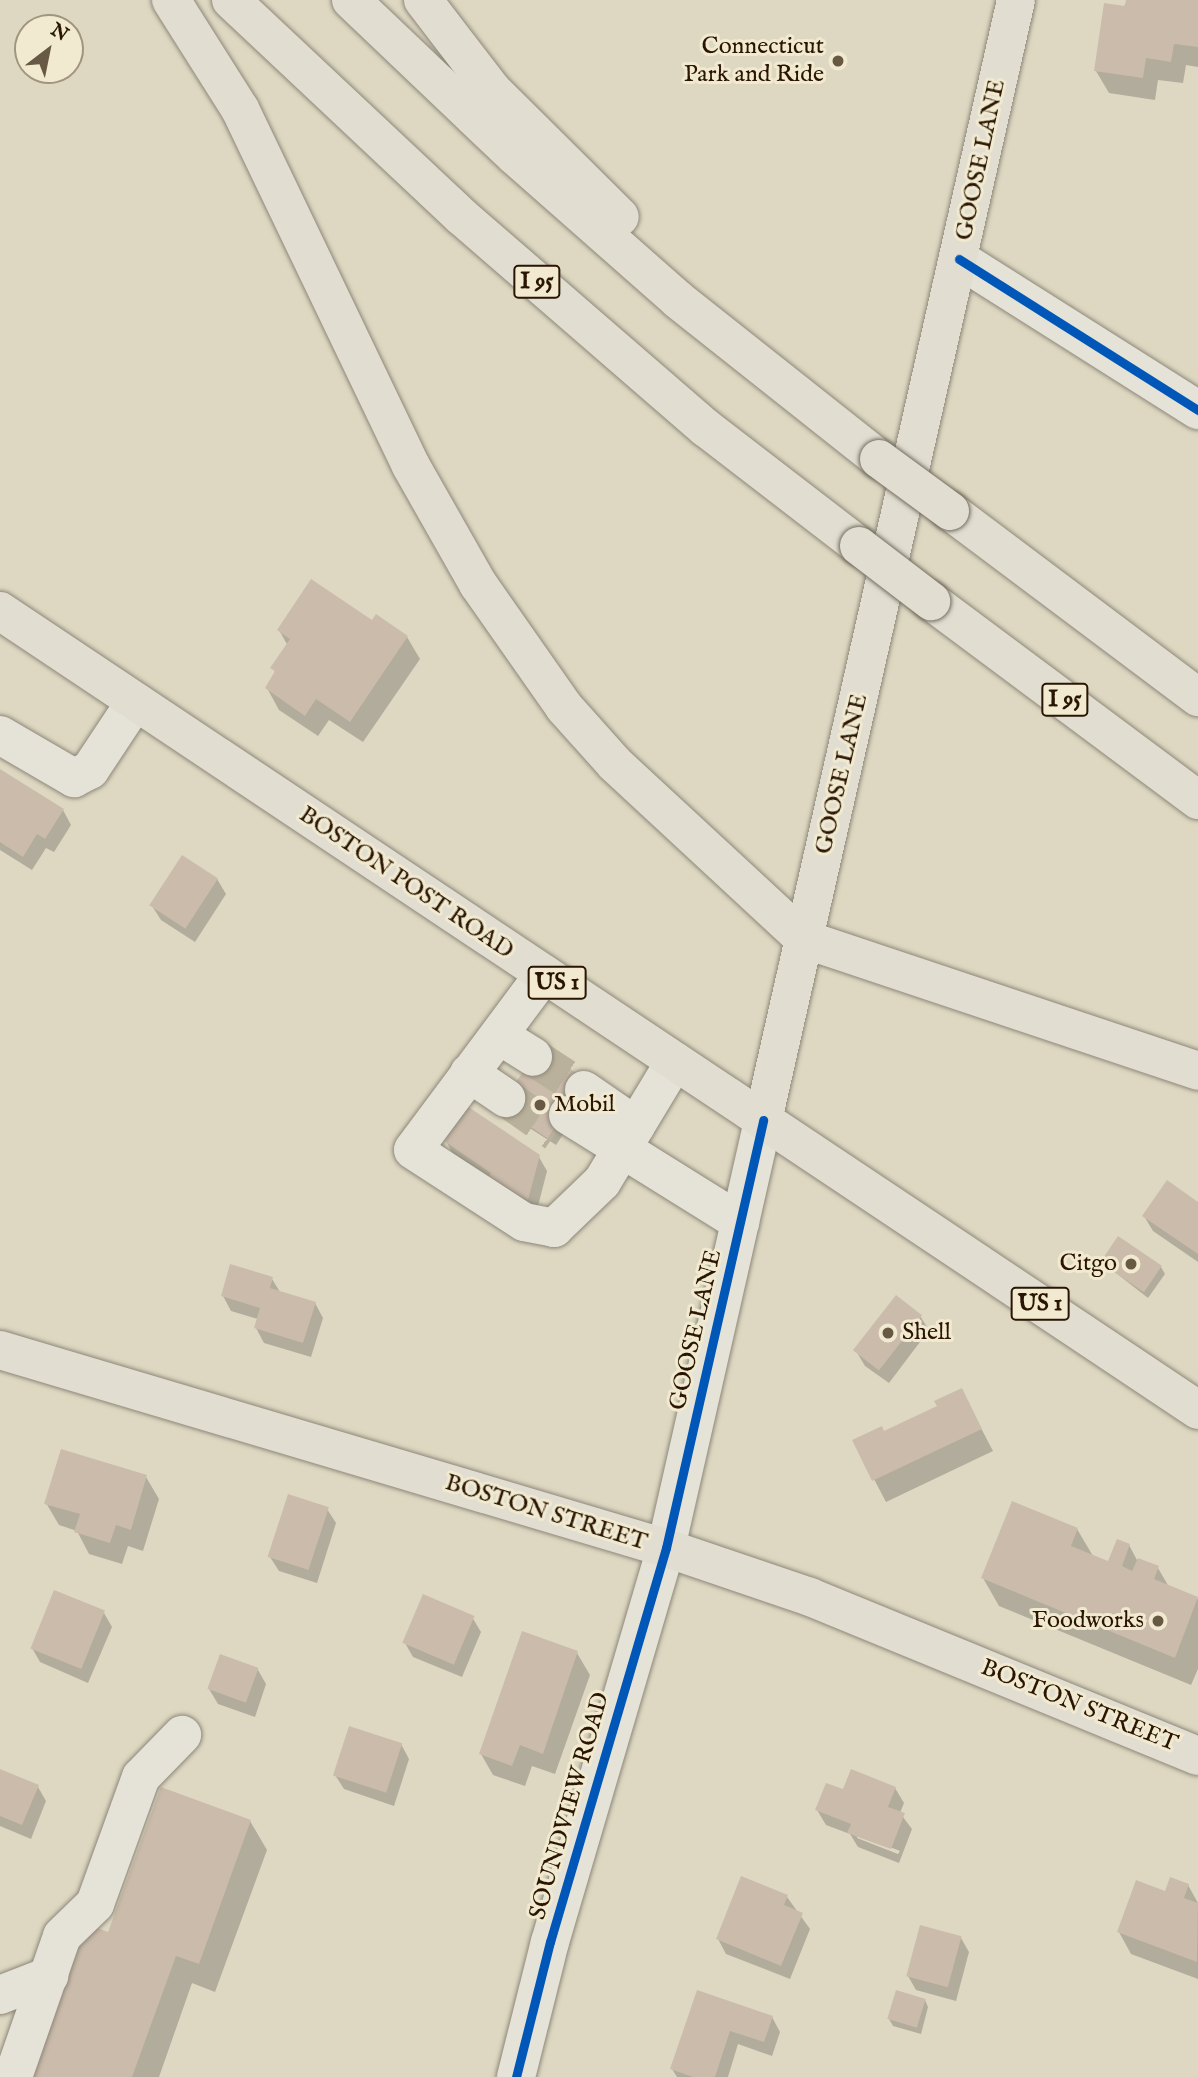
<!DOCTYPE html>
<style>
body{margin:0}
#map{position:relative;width:1198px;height:2077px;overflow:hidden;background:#ded8c2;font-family:"IM FELL English",serif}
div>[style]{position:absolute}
.shadow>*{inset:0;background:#0003}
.building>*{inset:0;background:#cbbbab;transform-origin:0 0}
.minor-tunnel>*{height:38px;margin-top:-19px;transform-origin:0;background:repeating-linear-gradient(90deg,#bab19c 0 38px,transparent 0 57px)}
.roads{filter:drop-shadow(0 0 2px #8d8779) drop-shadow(0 0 2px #8d8779)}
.minor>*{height:38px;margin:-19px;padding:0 19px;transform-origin:19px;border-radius:19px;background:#e5e2d7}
.major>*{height:38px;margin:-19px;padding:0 19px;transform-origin:19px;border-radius:19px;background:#e1ddd0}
.highway>*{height:38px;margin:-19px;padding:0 19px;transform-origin:19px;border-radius:19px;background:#e1ddd0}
.bridges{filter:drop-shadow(0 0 2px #736d60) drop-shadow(0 0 2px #736d60)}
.highway-bridge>*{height:38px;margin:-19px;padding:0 19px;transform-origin:19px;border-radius:19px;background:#e1ddd0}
.cycleway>*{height:9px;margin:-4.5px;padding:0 4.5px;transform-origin:4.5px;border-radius:4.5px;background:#0057b8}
.dots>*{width:19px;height:19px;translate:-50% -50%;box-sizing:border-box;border:4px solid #f1ead0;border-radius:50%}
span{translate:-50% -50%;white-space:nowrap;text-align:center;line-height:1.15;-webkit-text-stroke:6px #f1ead0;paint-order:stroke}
.shield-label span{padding:2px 5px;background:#f1ead0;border:2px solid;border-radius:5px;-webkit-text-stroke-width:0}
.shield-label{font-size:23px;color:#291502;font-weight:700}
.poi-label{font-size:24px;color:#291502}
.right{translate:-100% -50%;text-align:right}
.left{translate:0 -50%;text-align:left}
.street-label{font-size:24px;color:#291502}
.north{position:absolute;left:14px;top:14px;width:70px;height:70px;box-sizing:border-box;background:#f1ead0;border:2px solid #a1957e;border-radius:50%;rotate:32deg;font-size:19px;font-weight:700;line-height:28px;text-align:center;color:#291502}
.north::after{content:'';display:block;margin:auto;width:24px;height:32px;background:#685945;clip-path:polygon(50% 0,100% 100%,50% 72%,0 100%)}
</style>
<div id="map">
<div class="shadow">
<div style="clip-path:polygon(1127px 0,1198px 0,1198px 67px,1186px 65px,1183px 83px,1158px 80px,1155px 100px,1109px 93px,1096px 71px)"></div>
<div style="clip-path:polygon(372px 622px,407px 637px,420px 659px,363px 742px,329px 720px,318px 736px,279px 710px,267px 688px,276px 674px,273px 668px,288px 646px,279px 630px)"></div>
<div style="clip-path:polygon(0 771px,63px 810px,71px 825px,54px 852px,46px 848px,32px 870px,0 850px)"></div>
<div style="clip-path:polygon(217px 879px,226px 894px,195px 942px,161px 920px,152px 906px)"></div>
<div style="clip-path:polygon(593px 1090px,556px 1145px,506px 1113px)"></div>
<div style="clip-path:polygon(446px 1141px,539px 1157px,547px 1171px,536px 1214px,454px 1156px)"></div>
<div style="clip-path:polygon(1198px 1204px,1198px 1262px,1153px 1231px,1144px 1216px)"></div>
<div style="clip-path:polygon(1102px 1262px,1161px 1267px,1165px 1274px,1148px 1298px)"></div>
<div style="clip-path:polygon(272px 1279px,280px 1292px,315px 1303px,323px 1318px,311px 1357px,264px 1343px,256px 1328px,258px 1319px,231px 1311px,223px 1296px)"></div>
<div style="clip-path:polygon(920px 1316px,929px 1330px,889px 1383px,865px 1366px,856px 1351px)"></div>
<div style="clip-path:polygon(961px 1390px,993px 1451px,886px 1502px,854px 1441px,884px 1433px,939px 1407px)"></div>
<div style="clip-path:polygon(146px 1477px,159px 1499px,143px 1551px,128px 1546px,122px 1564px,89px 1554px,77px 1531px,59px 1525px,46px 1503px)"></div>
<div style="clip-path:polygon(327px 1509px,336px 1523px,317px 1583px,279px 1571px,270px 1557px)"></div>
<div style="clip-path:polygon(1077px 1529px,1093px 1556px,1109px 1563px,1129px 1545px,1137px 1560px,1158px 1568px,1169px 1587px,1198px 1599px,1198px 1669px,1191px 1685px,999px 1606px,983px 1578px)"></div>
<div style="clip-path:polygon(104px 1613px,112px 1627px,88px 1683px,40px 1662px,32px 1648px)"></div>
<div style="clip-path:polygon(472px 1617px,481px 1632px,462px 1677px,413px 1657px,405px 1643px)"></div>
<div style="clip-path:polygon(577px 1653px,590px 1675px,555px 1774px,532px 1766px,525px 1786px,493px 1775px,481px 1754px)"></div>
<div style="clip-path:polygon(258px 1670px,266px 1684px,255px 1717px,218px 1704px,209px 1689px)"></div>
<div style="clip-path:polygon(401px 1744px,409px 1759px,394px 1806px,344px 1789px,335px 1775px)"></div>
<div style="clip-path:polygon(0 1771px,38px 1787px,46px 1801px,31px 1839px,0 1826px)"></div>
<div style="clip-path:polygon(evenodd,895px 1788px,904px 1803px,900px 1813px,912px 1829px,899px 1863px,858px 1847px,850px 1834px,826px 1825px,817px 1810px,844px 1792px,895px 1788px,857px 1834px,900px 1851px,898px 1854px,857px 1838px,857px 1834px)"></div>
<div style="clip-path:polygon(250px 1821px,267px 1850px,215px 1992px,192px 1983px,159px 2077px,33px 2077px,109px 1934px)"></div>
<div style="clip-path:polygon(1188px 1885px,1198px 1903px,1198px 1979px,1131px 1954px,1119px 1932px,1166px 1893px)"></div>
<div style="clip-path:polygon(787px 1897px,810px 1929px,790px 1979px,726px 1954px,718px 1939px)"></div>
<div style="clip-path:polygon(961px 1938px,969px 1952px,956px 2001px,916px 1990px,908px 1976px)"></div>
<div style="clip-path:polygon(698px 1992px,772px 2017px,780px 2032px,772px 2056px,738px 2044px,728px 2077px,677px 2077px,672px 2069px)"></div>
<div style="clip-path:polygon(925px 2000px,928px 2007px,921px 2034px,893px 2026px,889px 2019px)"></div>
</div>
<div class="building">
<div style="clip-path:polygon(1126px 0,1198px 0,1198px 47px,1174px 44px,1171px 62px,1146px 58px,1143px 78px,1094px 71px,1104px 3px,1125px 6px)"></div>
<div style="clip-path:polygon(311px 579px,372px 620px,376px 614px,408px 636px,350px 722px,316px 699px,305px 716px,265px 688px,275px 671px,270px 668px,290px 639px,277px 630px)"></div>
<div style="clip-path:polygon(0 769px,64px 809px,45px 839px,37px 834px,23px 857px,0 842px)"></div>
<div style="left:182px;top:855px;width:43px;height:60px;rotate:33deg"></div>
<div style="left:539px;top:1048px;width:61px;height:70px;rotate:34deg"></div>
<div style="clip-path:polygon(467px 1106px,540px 1155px,528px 1200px,486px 1180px,491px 1173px,444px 1141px)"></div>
<div style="clip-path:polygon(1167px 1180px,1198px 1202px,1198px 1254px,1142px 1216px)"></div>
<div style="left:1118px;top:1236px;width:53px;height:32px;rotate:34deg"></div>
<div style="clip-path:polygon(230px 1264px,273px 1277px,270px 1288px,316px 1302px,303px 1343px,254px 1328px,260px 1308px,221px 1296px)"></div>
<div style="left:896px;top:1295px;width:33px;height:70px;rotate:38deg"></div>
<div style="clip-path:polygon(962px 1388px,982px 1429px,872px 1481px,852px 1440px,882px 1426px,884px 1431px,937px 1406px,934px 1401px)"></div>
<div style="clip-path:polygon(61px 1449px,147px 1475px,131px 1530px,116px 1525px,110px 1543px,74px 1532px,80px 1514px,44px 1504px)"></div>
<div style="left:288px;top:1494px;width:43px;height:66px;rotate:18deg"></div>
<div style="clip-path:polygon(1012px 1501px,1078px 1528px,1071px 1546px,1108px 1561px,1117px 1539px,1130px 1544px,1122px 1566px,1132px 1571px,1138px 1558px,1159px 1566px,1154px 1579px,1198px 1597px,1175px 1658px,981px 1578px)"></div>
<div style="left:54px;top:1590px;width:55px;height:63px;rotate:22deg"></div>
<div style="left:423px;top:1594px;width:56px;height:53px;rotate:23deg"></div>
<div style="clip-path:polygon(522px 1631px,578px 1651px,543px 1754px,520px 1745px,512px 1766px,479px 1754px)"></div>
<div style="left:220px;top:1654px;width:41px;height:37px;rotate:20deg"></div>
<div style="left:349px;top:1726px;width:56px;height:52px;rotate:18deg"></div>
<div style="clip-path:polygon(0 1769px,39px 1785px,22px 1825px,0 1816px)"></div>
<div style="clip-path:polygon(851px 1769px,896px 1787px,888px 1807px,905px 1813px,891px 1849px,847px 1833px,851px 1824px,815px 1810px,826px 1783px,843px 1789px)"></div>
<div style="clip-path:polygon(161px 1787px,251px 1820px,199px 1964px,176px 1956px,132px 2077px,31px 2077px,86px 1924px,108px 1932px)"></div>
<div style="clip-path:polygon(741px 1876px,788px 1895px,784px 1905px,803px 1913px,781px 1966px,716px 1939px)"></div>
<div style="clip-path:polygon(1170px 1877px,1189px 1884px,1184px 1898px,1198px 1903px,1197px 1962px,1117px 1932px,1136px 1880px,1165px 1891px)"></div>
<div style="left:920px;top:1925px;width:43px;height:53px;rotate:15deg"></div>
<div style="clip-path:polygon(697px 1990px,773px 2016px,764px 2042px,730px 2031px,715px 2077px,693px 2077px,670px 2069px)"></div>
<div style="left:896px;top:1990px;width:31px;height:30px;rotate:17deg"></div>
</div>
<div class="minor-tunnel">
<div style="left:533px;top:1057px;width:61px;rotate:32.9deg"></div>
<div style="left:506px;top:1098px;width:61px;rotate:35deg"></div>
</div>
<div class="roads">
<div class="minor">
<div style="left:959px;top:259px;width:283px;rotate:32.3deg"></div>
<div style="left:0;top:735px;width:86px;rotate:30.2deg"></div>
<div style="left:74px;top:778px;width:18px;rotate:-27deg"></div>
<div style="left:90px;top:770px;width:82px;rotate:-56.5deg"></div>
<div style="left:544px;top:974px;width:219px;rotate:126.7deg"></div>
<div style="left:413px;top:1150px;width:132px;rotate:33deg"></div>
<div style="left:524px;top:1222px;width:31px;rotate:11deg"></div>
<div style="left:554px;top:1228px;width:66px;rotate:-43.8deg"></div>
<div style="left:602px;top:1182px;width:141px;rotate:-58.9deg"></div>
<div style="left:500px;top:1036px;width:39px;rotate:32deg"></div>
<div style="left:469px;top:1073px;width:45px;rotate:34deg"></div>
<div style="left:584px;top:1090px;width:63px;rotate:34.7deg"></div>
<div style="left:568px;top:1115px;width:203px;rotate:31.9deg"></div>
<div style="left:0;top:1995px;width:53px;rotate:-21.2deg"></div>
<div style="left:13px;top:2077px;width:149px;rotate:-70.8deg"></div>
<div style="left:62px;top:1936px;width:46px;rotate:-44.1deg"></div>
<div style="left:95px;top:1904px;width:135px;rotate:-70.1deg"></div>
<div style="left:141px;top:1777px;width:59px;rotate:-45.7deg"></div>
<div style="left:516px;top:2077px;width:139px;rotate:-75.9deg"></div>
<div style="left:550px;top:1942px;width:411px;rotate:-73.6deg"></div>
<div style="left:666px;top:1548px;width:439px;rotate:-77.2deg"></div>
</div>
<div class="major">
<div style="left:0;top:611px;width:1440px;rotate:33.7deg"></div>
<div style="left:763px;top:1120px;width:1148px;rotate:-77.27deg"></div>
<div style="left:0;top:1350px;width:695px;rotate:16.56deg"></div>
<div style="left:666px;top:1548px;width:152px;rotate:18.8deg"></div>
<div style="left:810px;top:1597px;width:419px;rotate:22.3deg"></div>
</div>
<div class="highway">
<div style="left:171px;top:0;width:129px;rotate:57.7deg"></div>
<div style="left:240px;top:109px;width:396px;rotate:64.4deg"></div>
<div style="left:411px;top:466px;width:136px;rotate:60.4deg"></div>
<div style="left:478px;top:584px;width:150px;rotate:55deg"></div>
<div style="left:564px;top:707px;width:76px;rotate:48.2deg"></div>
<div style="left:615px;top:764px;width:258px;rotate:42.8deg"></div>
<div style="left:804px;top:939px;width:416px;rotate:18.5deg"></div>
<div style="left:231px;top:0;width:316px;rotate:43.2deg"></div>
<div style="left:461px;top:216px;width:324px;rotate:40.9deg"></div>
<div style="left:706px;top:428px;width:193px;rotate:37.6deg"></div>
<div style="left:351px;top:0;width:226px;rotate:43.6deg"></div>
<div style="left:515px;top:156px;width:216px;rotate:41.4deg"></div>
<div style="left:677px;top:299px;width:258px;rotate:38.4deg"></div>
<div style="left:423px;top:0;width:113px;rotate:52.5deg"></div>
<div style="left:492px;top:90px;width:180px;rotate:44.8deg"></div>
<div style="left:950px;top:511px;width:310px;rotate:36.9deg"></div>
<div style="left:931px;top:601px;width:333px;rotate:36.7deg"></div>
</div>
</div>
<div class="bridges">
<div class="highway-bridge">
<div style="left:879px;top:459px;width:88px;rotate:36.2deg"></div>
<div style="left:859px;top:546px;width:91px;rotate:37.4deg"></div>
</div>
</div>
<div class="cycleway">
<div style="left:959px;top:259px;width:283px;rotate:32.3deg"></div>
<div style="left:516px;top:2077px;width:139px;rotate:-75.9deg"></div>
<div style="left:550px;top:1942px;width:411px;rotate:-73.6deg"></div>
<div style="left:666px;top:1548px;width:439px;rotate:-77.2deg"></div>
</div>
<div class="dots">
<div style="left:838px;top:61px;background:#685945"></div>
<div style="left:540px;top:1105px;background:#685945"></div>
<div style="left:1131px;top:1264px;background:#685945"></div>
<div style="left:888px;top:1333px;background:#685945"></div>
<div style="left:1158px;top:1621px;background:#685945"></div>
</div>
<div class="shield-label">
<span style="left:537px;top:282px">I 95</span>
<span style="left:1065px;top:700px">I 95</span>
<span style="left:557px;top:983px">US 1</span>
<span style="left:1040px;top:1304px">US 1</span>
</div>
<div class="poi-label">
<span class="right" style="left:824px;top:61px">Connecticut<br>Park and Ride</span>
<span class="left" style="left:554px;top:1105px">Mobil</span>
<span class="right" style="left:1117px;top:1264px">Citgo</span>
<span class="left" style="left:902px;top:1333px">Shell</span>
<span class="right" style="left:1144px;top:1621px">Foodworks</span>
</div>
<div class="street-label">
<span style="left:981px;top:160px;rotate:-78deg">GOOSE LANE</span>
<span style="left:842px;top:774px;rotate:-77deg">GOOSE LANE</span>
<span style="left:406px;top:883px;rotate:34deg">BOSTON POST ROAD</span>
<span style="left:696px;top:1330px;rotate:-77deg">GOOSE LANE</span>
<span style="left:546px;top:1513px;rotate:17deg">BOSTON STREET</span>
<span style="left:1079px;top:1706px;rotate:22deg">BOSTON STREET</span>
<span style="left:570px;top:1806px;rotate:-74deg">SOUNDVIEW ROAD</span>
</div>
<div class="north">N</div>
</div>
